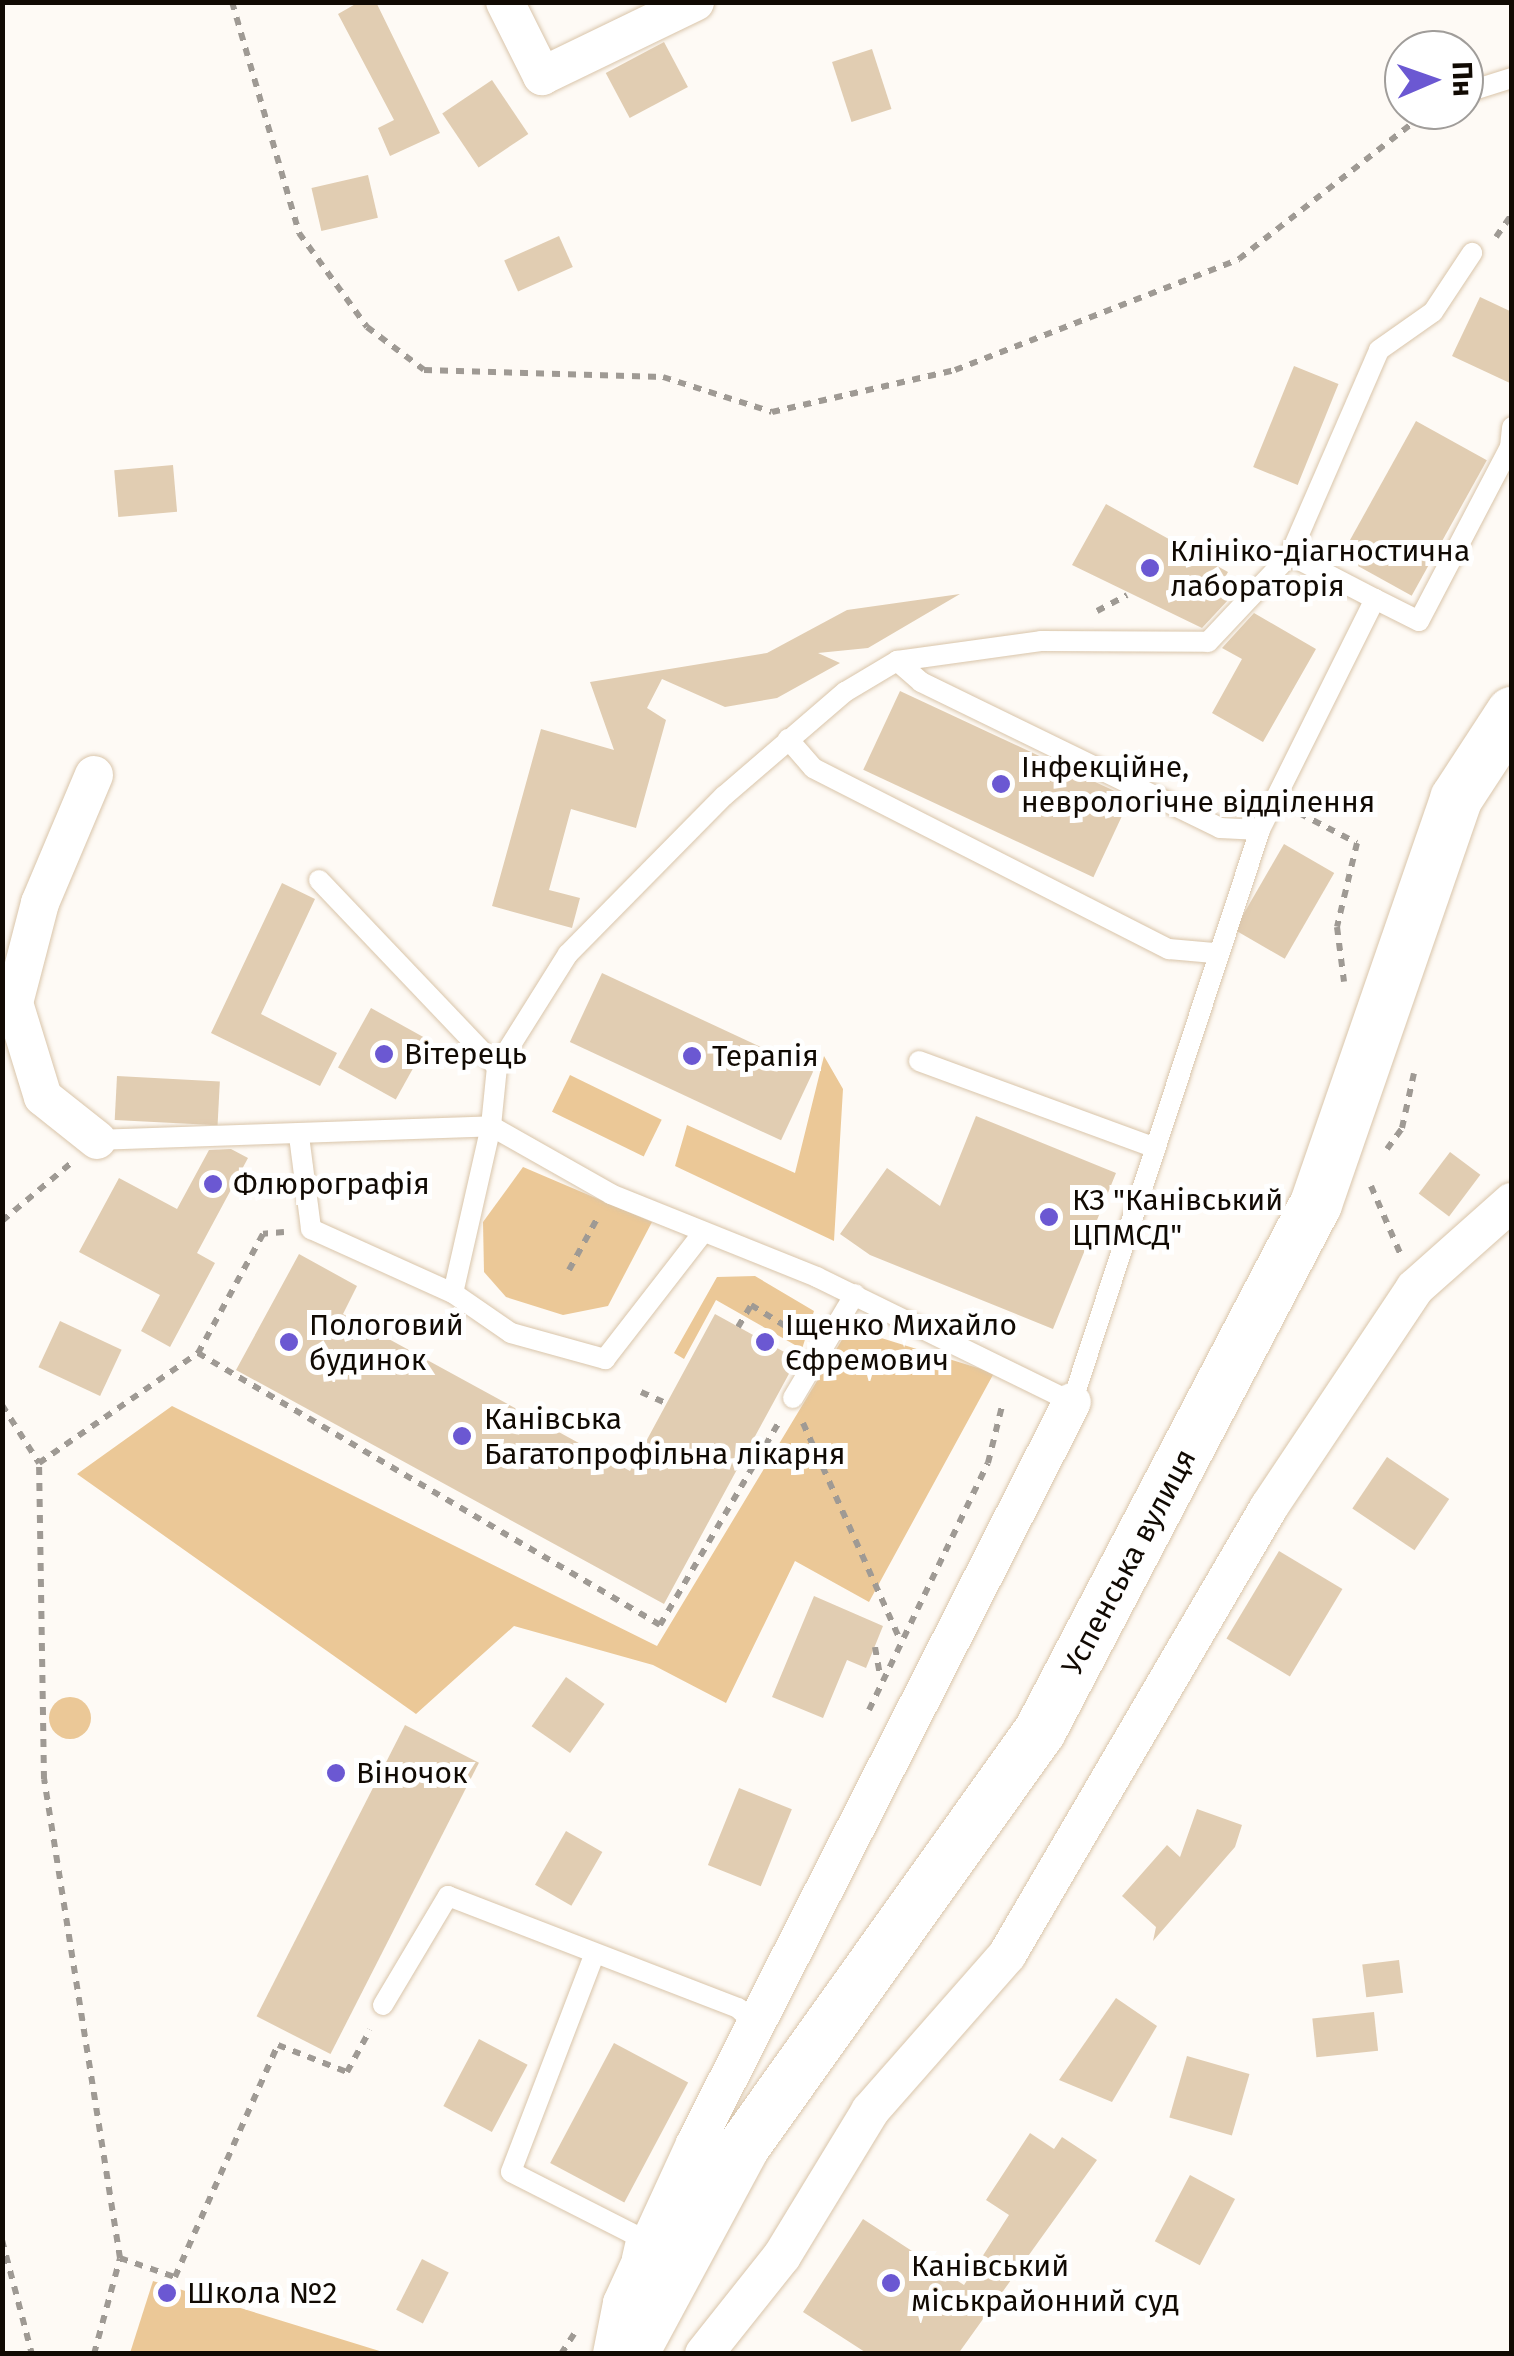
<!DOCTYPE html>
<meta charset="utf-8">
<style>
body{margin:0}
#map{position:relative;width:1514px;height:2356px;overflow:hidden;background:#fefaf5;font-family:"Fira Sans",sans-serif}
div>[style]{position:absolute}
.green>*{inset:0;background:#ebc897;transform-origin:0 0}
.round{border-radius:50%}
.building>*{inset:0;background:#e1cdb2;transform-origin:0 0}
.path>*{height:6px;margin-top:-3px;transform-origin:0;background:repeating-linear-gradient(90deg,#9f9a94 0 8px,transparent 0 16px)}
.roads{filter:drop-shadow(0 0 2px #d9c5aa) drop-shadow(0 0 2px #d9c5aa)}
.lane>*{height:20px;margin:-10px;padding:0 10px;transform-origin:10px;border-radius:10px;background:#fff}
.street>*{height:38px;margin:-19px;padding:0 19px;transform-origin:19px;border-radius:19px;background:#fff}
.secondary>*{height:52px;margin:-26px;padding:0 26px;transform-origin:26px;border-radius:26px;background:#fff}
.dots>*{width:28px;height:28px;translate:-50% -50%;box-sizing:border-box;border:5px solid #fff;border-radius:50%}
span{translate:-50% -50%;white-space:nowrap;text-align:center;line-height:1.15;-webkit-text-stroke:10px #fff;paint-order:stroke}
.poi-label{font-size:30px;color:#110a03}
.left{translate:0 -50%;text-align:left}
.street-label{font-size:30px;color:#110a03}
.frame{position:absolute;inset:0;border:5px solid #110a03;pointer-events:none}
.north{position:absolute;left:1384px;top:30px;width:100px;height:100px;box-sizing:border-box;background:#fff;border:2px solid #a09d9a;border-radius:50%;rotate:88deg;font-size:28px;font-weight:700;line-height:40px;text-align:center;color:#110a03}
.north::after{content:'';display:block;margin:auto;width:35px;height:45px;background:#6b58d2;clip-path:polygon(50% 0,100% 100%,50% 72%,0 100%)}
</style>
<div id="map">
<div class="green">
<div style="clip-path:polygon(824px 1056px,843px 1089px,834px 1241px,675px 1166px,687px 1125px,795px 1173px)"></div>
<div style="left:570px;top:1075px;width:102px;height:41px;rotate:26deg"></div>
<div style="clip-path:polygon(523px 1167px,652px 1222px,608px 1306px,563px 1315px,506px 1297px,484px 1272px,483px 1222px)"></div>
<div style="clip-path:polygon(755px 1276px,814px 1311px,802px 1349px,716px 1300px,684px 1359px,674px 1353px,717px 1277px)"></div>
<div style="clip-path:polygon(849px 1328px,994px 1373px,869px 1602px,795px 1561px,726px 1703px,653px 1665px,514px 1626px,416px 1714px,77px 1474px,172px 1406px,657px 1646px)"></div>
<div class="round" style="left:49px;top:1697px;width:42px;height:42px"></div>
<div style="clip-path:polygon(153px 2281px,386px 2353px,130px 2353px)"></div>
</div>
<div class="building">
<div style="clip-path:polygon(359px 2px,376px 2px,440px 133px,390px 156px,378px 128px,394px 120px,338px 14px)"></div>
<div style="left:664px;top:42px;width:51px;height:66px;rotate:62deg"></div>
<div style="left:872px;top:49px;width:63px;height:42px;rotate:72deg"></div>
<div style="left:492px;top:80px;width:65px;height:60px;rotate:56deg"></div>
<div style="left:368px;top:175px;width:44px;height:58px;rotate:77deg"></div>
<div style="left:559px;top:236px;width:34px;height:60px;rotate:66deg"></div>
<div style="clip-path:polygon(1480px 297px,1512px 312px,1512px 384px,1452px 356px)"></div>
<div style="left:1294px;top:366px;width:48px;height:109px;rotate:22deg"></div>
<div style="left:1416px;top:421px;width:81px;height:155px;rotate:29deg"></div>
<div style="left:173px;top:465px;width:47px;height:59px;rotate:85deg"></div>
<div style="clip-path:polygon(1106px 504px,1228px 572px,1217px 592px,1229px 599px,1202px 628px,1072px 565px)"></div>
<div style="clip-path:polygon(960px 594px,868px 648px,818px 653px,840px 663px,777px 698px,725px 707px,662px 679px,647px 708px,666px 720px,636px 828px,571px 809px,549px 890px,580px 898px,572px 928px,492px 906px,541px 729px,614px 750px,590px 682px,767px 653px,847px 610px)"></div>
<div style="clip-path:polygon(1254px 613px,1316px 649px,1263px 742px,1212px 713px,1242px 659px,1222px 648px)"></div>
<div style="left:900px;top:691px;width:254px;height:87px;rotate:25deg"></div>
<div style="left:1284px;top:844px;width:58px;height:99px;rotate:30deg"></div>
<div style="clip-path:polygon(282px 883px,315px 899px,261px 1014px,337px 1053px,320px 1086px,211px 1033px)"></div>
<div style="left:602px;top:973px;width:233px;height:76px;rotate:25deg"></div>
<div style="left:371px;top:1008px;width:66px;height:68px;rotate:29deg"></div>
<div style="left:117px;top:1076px;width:103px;height:44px;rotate:3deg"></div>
<div style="clip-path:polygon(976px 1116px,1116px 1173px,1053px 1329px,870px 1255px,840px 1234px,887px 1168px,940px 1206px)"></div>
<div style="clip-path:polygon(231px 1149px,248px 1158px,197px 1253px,215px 1263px,170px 1347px,141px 1331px,160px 1295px,79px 1252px,119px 1178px,177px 1209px,209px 1150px)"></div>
<div style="left:1450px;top:1152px;width:38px;height:52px;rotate:37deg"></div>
<div style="clip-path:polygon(299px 1254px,357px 1286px,343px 1314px,630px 1471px,715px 1314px,797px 1359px,664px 1604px,236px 1370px)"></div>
<div style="left:60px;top:1321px;width:68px;height:51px;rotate:25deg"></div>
<div style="left:1387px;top:1457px;width:75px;height:62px;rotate:34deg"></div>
<div style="left:1279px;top:1551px;width:74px;height:102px;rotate:31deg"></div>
<div style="clip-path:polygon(814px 1596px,883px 1626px,866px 1668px,847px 1660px,823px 1718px,772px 1697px)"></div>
<div style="left:566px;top:1677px;width:47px;height:60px;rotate:35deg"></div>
<div style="left:405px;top:1725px;width:83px;height:327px;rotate:27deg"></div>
<div style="left:739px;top:1788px;width:57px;height:83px;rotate:22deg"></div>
<div style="clip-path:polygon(1197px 1809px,1242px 1825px,1235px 1847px,1153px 1941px,1156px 1927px,1122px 1896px,1167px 1845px,1180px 1857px)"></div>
<div style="left:566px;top:1831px;width:42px;height:62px;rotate:30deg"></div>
<div style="left:1399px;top:1960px;width:33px;height:37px;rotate:83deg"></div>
<div style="clip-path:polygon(1116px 1998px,1157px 2026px,1112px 2102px,1059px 2080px)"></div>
<div style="left:1374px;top:2012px;width:39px;height:62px;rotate:84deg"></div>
<div style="left:479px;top:2039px;width:55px;height:76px;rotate:28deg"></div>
<div style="left:614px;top:2043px;width:84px;height:136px;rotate:28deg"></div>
<div style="left:1187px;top:2056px;width:65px;height:64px;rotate:16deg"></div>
<div style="clip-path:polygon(1030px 2133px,1054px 2149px,1062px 2137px,1097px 2160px,958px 2354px,868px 2354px,803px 2312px,863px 2219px,964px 2285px,1009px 2215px,986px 2200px)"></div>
<div style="left:1190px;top:2175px;width:51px;height:75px;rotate:28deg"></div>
<div style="left:422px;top:2259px;width:30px;height:57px;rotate:27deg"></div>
</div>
<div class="path">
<div style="left:232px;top:2px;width:241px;rotate:73.8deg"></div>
<div style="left:299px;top:233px;width:116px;rotate:54.1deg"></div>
<div style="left:367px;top:327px;width:71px;rotate:37deg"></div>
<div style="left:424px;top:370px;width:239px;rotate:1.7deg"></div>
<div style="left:663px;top:377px;width:114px;rotate:17.8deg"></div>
<div style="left:772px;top:412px;width:188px;rotate:-12.9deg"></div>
<div style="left:955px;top:370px;width:305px;rotate:-21.3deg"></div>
<div style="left:1239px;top:259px;width:241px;rotate:-38.1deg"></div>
<div style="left:1496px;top:237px;width:28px;rotate:-55deg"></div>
<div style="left:1097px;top:611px;width:34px;rotate:-28deg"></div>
<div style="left:1299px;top:813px;width:65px;rotate:27.3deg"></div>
<div style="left:1357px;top:843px;width:86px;rotate:103.4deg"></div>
<div style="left:1337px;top:927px;width:55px;rotate:82.7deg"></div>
<div style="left:1387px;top:1149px;width:26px;rotate:-54deg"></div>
<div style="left:1402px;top:1128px;width:56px;rotate:-77.7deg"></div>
<div style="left:1371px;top:1186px;width:73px;rotate:66.6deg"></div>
<div style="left:2px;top:1221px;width:89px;rotate:-40deg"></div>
<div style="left:284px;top:1232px;width:21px;rotate:175deg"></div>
<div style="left:263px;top:1234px;width:136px;rotate:118.6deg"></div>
<div style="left:198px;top:1353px;width:536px;rotate:30.49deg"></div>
<div style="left:660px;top:1625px;width:235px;rotate:-59.6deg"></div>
<div style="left:569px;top:1270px;width:60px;rotate:-61.3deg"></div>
<div style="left:738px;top:1327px;width:26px;rotate:-59deg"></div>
<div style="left:751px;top:1305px;width:42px;rotate:31.4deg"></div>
<div style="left:641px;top:1392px;width:30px;rotate:24deg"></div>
<div style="left:2px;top:1405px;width:69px;rotate:57.5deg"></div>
<div style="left:803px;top:1423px;width:235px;rotate:65.9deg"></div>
<div style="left:875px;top:1647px;width:27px;rotate:80deg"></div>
<div style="left:869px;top:1710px;width:274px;rotate:-64.3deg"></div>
<div style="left:988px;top:1463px;width:63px;rotate:-76.2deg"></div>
<div style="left:2px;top:2240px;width:118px;rotate:75.3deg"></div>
<div style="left:120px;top:2258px;width:485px;rotate:-99deg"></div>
<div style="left:44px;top:1779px;width:316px;rotate:-90.9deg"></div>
<div style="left:39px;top:1463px;width:193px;rotate:-34.7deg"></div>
<div style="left:94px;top:2354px;width:99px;rotate:-74.8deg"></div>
<div style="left:120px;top:2258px;width:58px;rotate:19.1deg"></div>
<div style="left:175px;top:2277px;width:254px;rotate:-66.1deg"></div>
<div style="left:278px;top:2045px;width:74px;rotate:21.4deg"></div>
<div style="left:347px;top:2072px;width:48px;rotate:-61.3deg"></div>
<div style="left:561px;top:2354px;width:24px;rotate:-57deg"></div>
</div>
<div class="roads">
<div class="lane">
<div style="left:1464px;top:93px;width:50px;rotate:-17.4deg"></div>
<div style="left:1290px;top:555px;width:96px;rotate:27.4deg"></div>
<div style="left:1375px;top:599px;width:258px;rotate:116.5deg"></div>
<div style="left:1260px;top:830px;width:602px;rotate:108.19deg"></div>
<div style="left:1072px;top:1402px;width:284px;rotate:-153.9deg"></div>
<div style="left:817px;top:1277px;width:222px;rotate:-158.1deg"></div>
<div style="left:611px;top:1194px;width:138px;rotate:-150.5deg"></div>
<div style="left:491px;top:1126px;width:59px;rotate:-84.2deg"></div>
<div style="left:497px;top:1067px;width:133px;rotate:-57.9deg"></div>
<div style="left:568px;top:954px;width:222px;rotate:-45.4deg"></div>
<div style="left:724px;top:796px;width:160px;rotate:-40.7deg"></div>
<div style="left:845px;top:692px;width:61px;rotate:-30.8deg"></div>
<div style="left:897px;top:661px;width:145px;rotate:-7.9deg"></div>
<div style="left:1041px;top:641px;width:167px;rotate:0.3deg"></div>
<div style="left:1208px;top:642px;width:120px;rotate:-46.7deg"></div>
<div style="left:1290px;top:555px;width:223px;rotate:-66.5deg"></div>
<div style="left:1379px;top:350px;width:66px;rotate:-35.1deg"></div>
<div style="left:1433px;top:312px;width:71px;rotate:-56.5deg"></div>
<div style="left:1375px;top:599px;width:49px;rotate:26.6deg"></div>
<div style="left:1419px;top:621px;width:196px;rotate:-62.4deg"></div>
<div style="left:1510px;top:447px;width:20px;rotate:-84deg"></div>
<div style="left:897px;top:661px;width:32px;rotate:41deg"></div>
<div style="left:921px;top:682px;width:333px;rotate:26deg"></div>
<div style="left:1220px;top:828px;width:40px;rotate:2.9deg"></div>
<div style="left:788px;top:739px;width:38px;rotate:49deg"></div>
<div style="left:813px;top:768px;width:399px;rotate:27deg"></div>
<div style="left:1169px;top:949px;width:45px;rotate:5.1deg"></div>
<div style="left:319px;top:880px;width:258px;rotate:46.4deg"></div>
<div style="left:919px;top:1061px;width:252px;rotate:20.2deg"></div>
<div style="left:299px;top:1136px;width:94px;rotate:82.6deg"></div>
<div style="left:311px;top:1229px;width:156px;rotate:24.3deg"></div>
<div style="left:97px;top:1140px;width:394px;rotate:-2deg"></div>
<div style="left:491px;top:1126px;width:171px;rotate:102.8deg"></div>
<div style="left:453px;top:1293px;width:70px;rotate:34.6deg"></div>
<div style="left:511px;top:1333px;width:98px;rotate:15.5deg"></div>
<div style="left:605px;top:1359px;width:158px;rotate:-52.2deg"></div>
<div style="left:793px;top:1398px;width:121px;rotate:-59.2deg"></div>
<div style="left:593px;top:1958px;width:229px;rotate:111deg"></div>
<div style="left:511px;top:2172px;width:141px;rotate:26.9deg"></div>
<div style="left:637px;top:2236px;width:23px;rotate:103deg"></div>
<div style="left:383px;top:2005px;width:127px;rotate:-59.2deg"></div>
<div style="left:448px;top:1896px;width:311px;rotate:21.1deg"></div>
<div style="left:738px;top:2008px;width:25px;rotate:43deg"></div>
</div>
<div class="street">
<div style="left:505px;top:2px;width:83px;rotate:63.4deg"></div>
<div style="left:542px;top:76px;width:170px;rotate:-25.8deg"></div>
<div style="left:94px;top:775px;width:139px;rotate:112.9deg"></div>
<div style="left:40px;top:903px;width:103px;rotate:104.6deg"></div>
<div style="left:14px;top:1003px;width:98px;rotate:72.9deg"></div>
<div style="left:43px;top:1097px;width:69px;rotate:38.5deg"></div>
<div style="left:612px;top:2354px;width:52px;rotate:-78.9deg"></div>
<div style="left:622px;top:2303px;width:175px;rotate:-65.3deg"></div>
<div style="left:695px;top:2144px;width:832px;rotate:-63.07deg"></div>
<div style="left:704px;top:2354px;width:125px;rotate:-51.5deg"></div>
<div style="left:782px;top:2256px;width:170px;rotate:-58.7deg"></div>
<div style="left:870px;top:2111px;width:208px;rotate:-48.7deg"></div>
<div style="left:1007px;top:1955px;width:519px;rotate:-59.68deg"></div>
<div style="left:1269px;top:1507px;width:263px;rotate:-56.3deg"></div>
<div style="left:1415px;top:1288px;width:130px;rotate:-41.6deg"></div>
</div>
<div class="secondary">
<div style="left:632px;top:2354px;width:236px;rotate:-61.7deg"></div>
<div style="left:744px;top:2146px;width:510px;rotate:-54.5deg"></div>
<div style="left:1040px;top:1731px;width:595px;rotate:-62.36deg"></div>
<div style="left:1316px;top:1204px;width:429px;rotate:-70.9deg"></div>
<div style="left:1456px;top:799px;width:103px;rotate:-56.9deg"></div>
</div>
</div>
<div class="dots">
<div style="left:1150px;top:568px;background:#6b58d2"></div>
<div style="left:1001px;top:784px;background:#6b58d2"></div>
<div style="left:384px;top:1054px;background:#6b58d2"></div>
<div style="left:692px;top:1056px;background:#6b58d2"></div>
<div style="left:213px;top:1184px;background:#6b58d2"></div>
<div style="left:1049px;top:1217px;background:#6b58d2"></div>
<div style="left:289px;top:1342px;background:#6b58d2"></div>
<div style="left:765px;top:1342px;background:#6b58d2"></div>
<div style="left:462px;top:1436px;background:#6b58d2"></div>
<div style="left:336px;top:1773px;background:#6b58d2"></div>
<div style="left:891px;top:2283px;background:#6b58d2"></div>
<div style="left:167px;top:2293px;background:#6b58d2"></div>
</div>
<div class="poi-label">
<span class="left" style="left:1170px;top:568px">Клініко-діагностична<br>лабораторія</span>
<span class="left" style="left:1021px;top:784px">Інфекційне,<br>неврологічне відділення</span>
<span class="left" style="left:404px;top:1054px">Вітерець</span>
<span class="left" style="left:712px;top:1056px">Терапія</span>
<span class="left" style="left:233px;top:1184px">Флюрографія</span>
<span class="left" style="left:1072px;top:1217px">КЗ "Канівський<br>ЦПМСД"</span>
<span class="left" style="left:309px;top:1342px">Пологовий<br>будинок</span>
<span class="left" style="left:785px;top:1342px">Іщенко Михайло<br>Єфремович</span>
<span class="left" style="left:484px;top:1436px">Канівська<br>Багатопрофільна лікарня</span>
<span class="left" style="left:356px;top:1773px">Віночок</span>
<span class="left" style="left:911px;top:2283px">Канівський<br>міськрайонний суд</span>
<span class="left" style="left:187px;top:2293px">Школа №2</span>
</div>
<div class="street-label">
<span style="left:1129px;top:1562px;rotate:-62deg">Успенська вулиця</span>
</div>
<div class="frame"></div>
<div class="north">Пн</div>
</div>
